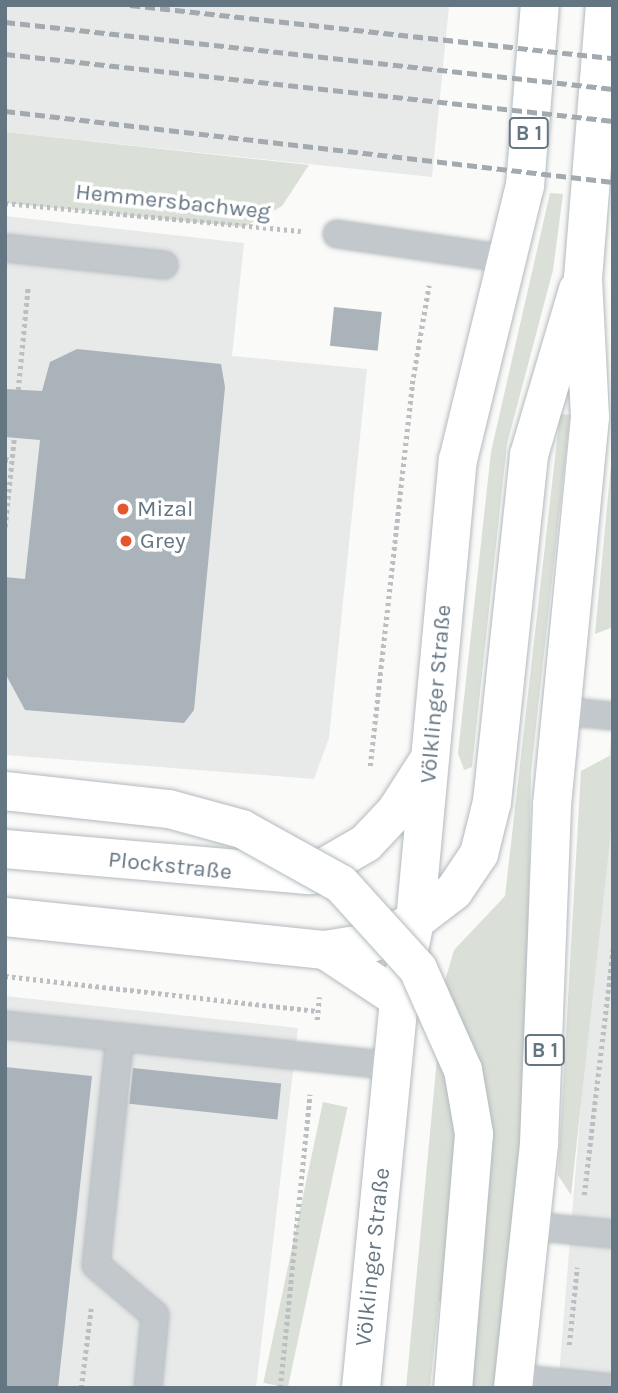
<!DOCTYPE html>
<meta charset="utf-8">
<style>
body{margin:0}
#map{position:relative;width:618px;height:1393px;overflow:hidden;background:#fafaf8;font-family:Karla,sans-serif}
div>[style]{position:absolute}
.built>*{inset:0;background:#e8e9e9}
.green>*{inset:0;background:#dadfd7;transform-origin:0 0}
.building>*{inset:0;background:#aab3b9;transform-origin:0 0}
.path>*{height:4.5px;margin-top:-2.25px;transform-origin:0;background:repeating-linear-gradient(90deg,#bbbfc2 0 3.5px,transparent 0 7px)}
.roads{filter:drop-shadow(0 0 2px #b3babf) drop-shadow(0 0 2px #b3babf)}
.lane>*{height:26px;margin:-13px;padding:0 13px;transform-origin:13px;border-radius:13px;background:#c3c8cc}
.secondary>*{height:38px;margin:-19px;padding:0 19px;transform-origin:19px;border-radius:19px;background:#fff}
.primary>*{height:38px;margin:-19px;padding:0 19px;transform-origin:19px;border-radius:19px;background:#fff}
.rail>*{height:5px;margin-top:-2.5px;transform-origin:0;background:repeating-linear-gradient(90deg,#a2aab0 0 10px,transparent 0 15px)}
.bridges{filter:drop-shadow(0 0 2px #b3babf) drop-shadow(0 0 2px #b3babf)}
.secondary-bridge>*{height:38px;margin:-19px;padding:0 19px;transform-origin:19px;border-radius:19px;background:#fff}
.dots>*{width:19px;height:19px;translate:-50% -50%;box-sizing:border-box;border:4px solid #fff;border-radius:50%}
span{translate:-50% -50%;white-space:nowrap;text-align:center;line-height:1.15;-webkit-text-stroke:7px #fff;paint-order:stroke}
.shield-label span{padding:2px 5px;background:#fff;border:2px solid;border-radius:5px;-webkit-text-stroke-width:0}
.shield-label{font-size:21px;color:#657683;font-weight:700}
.street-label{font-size:23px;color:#657683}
.poi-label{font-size:23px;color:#657683}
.left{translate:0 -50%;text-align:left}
.frame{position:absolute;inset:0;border:7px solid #657683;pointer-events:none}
</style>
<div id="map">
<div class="built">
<div style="clip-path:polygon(5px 5px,449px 6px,432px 177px,5px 132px)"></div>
<div style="clip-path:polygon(5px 216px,244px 243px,232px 356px,367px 369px,329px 738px,314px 779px,5px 755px)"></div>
<div style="clip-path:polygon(613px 710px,613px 1388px,558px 1388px)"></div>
<div style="clip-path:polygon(5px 996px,298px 1028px,256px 1388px,5px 1388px)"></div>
</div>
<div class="green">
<div style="clip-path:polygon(5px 132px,309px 165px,282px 206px,244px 227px,5px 203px)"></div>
<div style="clip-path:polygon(550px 193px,563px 194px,553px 270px,507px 444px,472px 767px,464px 770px,458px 753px,491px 452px)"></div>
<div style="clip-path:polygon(560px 414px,570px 415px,531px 773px,525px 1092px,494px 1388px,467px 1388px,475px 1303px,439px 1302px,430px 1388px,406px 1388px,444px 984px,454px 950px,505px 896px)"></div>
<div style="clip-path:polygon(613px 444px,613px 627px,595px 634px)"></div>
<div style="clip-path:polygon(613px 754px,613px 812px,571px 1195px,558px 1175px,581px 771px)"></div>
<div style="left:323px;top:1102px;width:25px;height:287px;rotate:12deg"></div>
</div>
<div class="building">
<div style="left:334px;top:307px;width:48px;height:39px;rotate:6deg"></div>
<div style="clip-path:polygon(77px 349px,221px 364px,225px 387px,194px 710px,184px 723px,25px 710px,5px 673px,5px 577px,25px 579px,40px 440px,5px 437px,5px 389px,42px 391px,50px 362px)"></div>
<div style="clip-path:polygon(5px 1067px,92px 1076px,58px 1388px,5px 1388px)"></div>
<div style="left:133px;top:1068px;width:149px;height:36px;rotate:6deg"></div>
</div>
<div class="path">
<div style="left:5px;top:203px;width:297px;rotate:5.4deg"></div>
<div style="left:18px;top:390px;width:103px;rotate:-84.5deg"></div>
<div style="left:5px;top:459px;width:7px;rotate:8deg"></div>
<div style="left:5px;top:527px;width:89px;rotate:-84.2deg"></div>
<div style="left:370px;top:766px;width:384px;rotate:-83.7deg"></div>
<div style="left:412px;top:384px;width:100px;rotate:-80.3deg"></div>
<div style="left:5px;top:976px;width:314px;rotate:6.4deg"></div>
<div style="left:317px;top:1020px;width:23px;rotate:-85deg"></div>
<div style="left:584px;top:1195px;width:248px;rotate:-83.3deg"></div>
<div style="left:569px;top:1345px;width:78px;rotate:-84.1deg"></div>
<div style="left:81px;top:1388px;width:80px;rotate:-82.8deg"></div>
<div style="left:280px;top:1388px;width:295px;rotate:-84.2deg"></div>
</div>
<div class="roads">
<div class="lane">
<div style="left:337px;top:234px;width:174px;rotate:8.3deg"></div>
<div style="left:5px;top:248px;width:160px;rotate:6.1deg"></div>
<div style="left:561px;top:711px;width:52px;rotate:5.5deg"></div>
<div style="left:5px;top:1025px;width:389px;rotate:6deg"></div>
<div style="left:120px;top:1037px;width:229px;rotate:96deg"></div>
<div style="left:96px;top:1265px;width:77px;rotate:40.3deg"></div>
<div style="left:155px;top:1315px;width:73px;rotate:95.5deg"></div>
<div style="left:530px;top:1226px;width:83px;rotate:5.5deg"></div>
<div style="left:514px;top:1378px;width:100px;rotate:5.8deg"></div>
</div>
<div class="secondary">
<div style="left:5px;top:849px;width:307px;rotate:4.9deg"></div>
<div style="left:311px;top:875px;width:64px;rotate:-30.2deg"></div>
<div style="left:366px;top:843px;width:44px;rotate:-46.8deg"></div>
<div style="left:396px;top:811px;width:63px;rotate:-57.3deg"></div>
<div style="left:5px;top:917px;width:322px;rotate:5.9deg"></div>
</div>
<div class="primary">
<div style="left:325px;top:950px;width:50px;rotate:-9.3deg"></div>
<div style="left:374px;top:942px;width:46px;rotate:-27.1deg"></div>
<div style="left:415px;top:921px;width:49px;rotate:-37.6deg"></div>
<div style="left:454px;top:891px;width:45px;rotate:-56deg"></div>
<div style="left:479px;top:854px;width:54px;rotate:-76deg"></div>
<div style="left:492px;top:802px;width:349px;rotate:-83.9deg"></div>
<div style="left:529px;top:455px;width:172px;rotate:-73.5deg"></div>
<div style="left:325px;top:950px;width:89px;rotate:33.5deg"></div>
<div style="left:361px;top:1388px;width:391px;rotate:-84.4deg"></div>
<div style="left:399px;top:999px;width:80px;rotate:-78.4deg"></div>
<div style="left:415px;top:921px;width:463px;rotate:-84.7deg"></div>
<div style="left:458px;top:460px;width:282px;rotate:-76.3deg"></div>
<div style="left:525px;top:186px;width:182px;rotate:-85.3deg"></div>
<div style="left:513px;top:1388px;width:245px;rotate:-83.9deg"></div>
<div style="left:539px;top:1144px;width:339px;rotate:-87.8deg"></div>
<div style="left:552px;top:805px;width:390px;rotate:-84.4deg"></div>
<div style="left:590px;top:417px;width:139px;rotate:-92.9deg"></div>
<div style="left:583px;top:278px;width:274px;rotate:-85.4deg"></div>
</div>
</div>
<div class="rail">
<div style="left:130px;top:5px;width:486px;rotate:6.3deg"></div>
<div style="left:5px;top:22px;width:612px;rotate:6.29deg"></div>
<div style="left:5px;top:54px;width:612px;rotate:6.29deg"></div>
<div style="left:5px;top:111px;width:612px;rotate:6.66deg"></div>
</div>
<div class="bridges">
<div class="secondary-bridge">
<div style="left:5px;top:791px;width:165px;rotate:6.3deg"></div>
<div style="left:169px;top:809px;width:76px;rotate:15.3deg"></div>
<div style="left:242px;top:829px;width:113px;rotate:29.1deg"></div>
<div style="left:341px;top:884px;width:115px;rotate:47.8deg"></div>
<div style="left:418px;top:969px;width:111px;rotate:66deg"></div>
<div style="left:463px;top:1070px;width:65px;rotate:80.2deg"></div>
<div style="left:474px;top:1134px;width:255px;rotate:94.7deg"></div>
</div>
</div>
<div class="dots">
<div style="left:123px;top:509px;background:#e4572e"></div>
<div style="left:126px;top:541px;background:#e4572e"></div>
</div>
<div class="shield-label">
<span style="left:529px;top:133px">B 1</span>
<span style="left:545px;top:1050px">B 1</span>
</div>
<div class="street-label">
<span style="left:173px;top:202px;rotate:6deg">Hemmersbachweg</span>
<span style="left:436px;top:694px;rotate:-85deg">Völklinger Straße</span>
<span style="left:170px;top:866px;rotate:6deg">Plockstraße</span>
<span style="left:373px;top:1257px;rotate:-84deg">Völklinger Straße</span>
</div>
<div class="poi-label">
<span class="left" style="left:137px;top:509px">Mizal</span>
<span class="left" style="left:140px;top:541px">Grey</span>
</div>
<div class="frame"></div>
</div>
